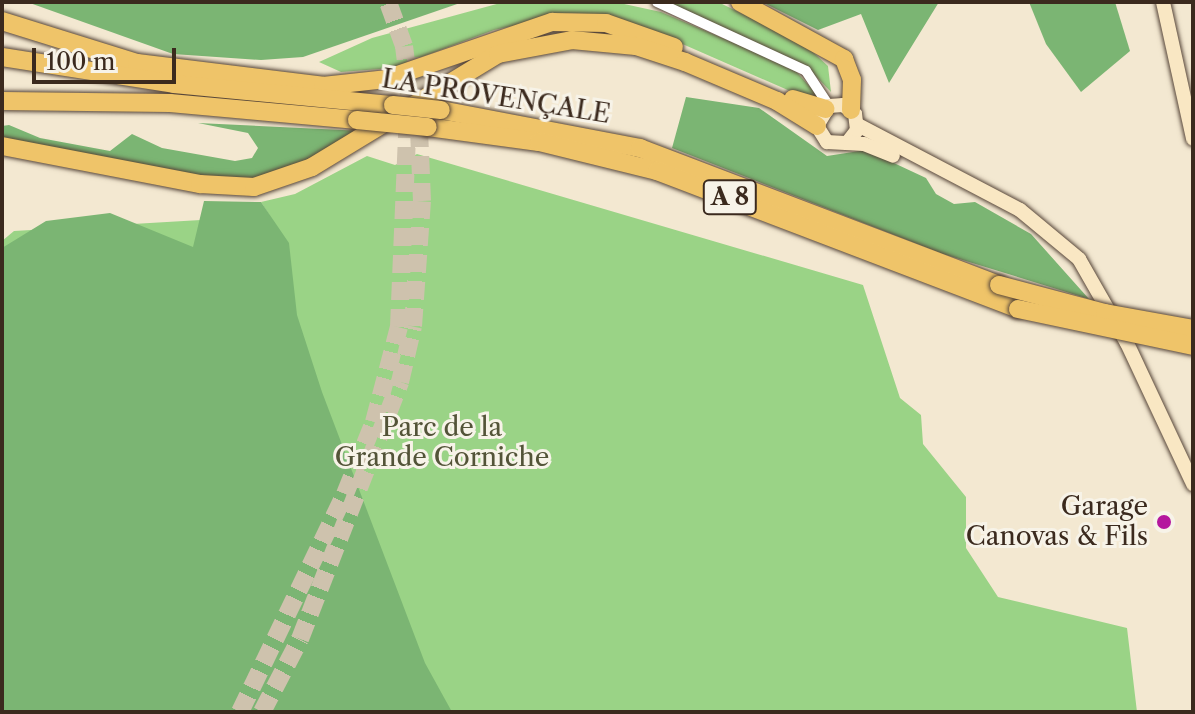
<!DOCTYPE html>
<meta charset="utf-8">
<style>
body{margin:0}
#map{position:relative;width:1195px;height:714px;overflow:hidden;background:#f3e8d1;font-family:"Libre Caslon Text",serif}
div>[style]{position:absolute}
.green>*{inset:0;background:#9ad386}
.forest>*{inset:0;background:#7bb573}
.motorway-tunnel>*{height:18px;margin-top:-9px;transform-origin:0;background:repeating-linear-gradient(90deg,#cec2ad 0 18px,transparent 0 27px)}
.roads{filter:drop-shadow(0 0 2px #574639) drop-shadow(0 0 2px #574639)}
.minor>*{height:10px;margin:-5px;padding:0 5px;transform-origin:5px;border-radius:5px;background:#fff}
.secondary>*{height:14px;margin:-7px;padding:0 7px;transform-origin:7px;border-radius:7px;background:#f9e7c3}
.motorway>*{height:18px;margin:-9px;padding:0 9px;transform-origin:9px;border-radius:9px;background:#efc469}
.bridges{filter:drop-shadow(0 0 2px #574639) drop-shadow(0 0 2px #574639)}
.motorway-bridge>*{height:18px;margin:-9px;padding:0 9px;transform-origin:9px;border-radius:9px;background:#efc469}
.dots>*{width:22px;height:22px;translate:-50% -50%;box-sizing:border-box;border:4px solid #f7f3e8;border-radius:50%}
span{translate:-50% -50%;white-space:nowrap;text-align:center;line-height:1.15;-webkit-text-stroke:6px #f7f3e8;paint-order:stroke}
.shield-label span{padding:2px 6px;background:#f7f3e8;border:2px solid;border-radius:6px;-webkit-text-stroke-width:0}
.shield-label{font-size:24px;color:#3b2a1e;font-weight:700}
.street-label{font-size:26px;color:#3b2a1e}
.park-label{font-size:26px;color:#535438}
.poi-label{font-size:26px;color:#3b2a1e}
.right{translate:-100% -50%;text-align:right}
.frame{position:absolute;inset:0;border:4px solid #3b2a1e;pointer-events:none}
.scale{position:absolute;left:32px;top:48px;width:144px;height:36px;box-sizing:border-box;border:4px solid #3b2a1e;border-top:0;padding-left:10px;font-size:24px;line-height:28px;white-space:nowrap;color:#3b2a1e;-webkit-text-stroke:6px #f7f3e8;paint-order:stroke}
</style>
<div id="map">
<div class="green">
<div style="clip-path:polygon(504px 2px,615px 2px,661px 12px,793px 68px,820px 98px,806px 98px,671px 39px,597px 15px,571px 13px,494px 30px,392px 68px,341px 72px,319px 62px,372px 38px)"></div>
<div style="clip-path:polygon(666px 2px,718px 2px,804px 44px,828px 66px,831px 92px,808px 68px)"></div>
<div style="clip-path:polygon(417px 154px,863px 285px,900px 398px,921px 415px,923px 444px,966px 497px,966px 548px,998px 597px,1127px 628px,1137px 712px,2px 712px,2px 241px,14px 231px,270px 216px,261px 202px,295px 194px,367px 156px,395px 165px)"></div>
</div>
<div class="forest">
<div style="clip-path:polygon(27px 2px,463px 2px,303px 57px,261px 60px,173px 54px)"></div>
<div style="clip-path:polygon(762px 2px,939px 2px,889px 83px,861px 14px,818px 30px)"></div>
<div style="clip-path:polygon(1029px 2px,1115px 2px,1130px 51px,1081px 92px,1046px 44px)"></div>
<div style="clip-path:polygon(686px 97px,759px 108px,827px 156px,866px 150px,926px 178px,936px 194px,954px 204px,975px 202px,1031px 234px,1089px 299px,943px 254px,672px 148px)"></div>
<div style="clip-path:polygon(198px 123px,363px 131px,322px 157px,244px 181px,212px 180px,2px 139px,2px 126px,9px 125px,40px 138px,110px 151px,132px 134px,162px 148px,235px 161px,252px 158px,258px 148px,248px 133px)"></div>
<div style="clip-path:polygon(204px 201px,261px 202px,289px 243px,297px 315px,322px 392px,425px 663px,452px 712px,2px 712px,2px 248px,46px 221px,110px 213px,193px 247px)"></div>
</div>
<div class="motorway-tunnel">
<div style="left:240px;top:712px;width:242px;rotate:-64.3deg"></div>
<div style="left:345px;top:494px;width:78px;rotate:-68.1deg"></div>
<div style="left:374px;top:422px;width:98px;rotate:-75.3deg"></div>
<div style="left:399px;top:327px;width:241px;rotate:-87.6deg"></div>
<div style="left:409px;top:86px;width:40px;rotate:-97.1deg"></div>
<div style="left:404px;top:46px;width:47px;rotate:-110deg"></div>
<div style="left:262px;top:712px;width:82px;rotate:-62.5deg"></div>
<div style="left:300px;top:639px;width:276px;rotate:-68.7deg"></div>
<div style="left:400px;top:382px;width:57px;rotate:-76.9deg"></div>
<div style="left:413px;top:326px;width:125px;rotate:-85.9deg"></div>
<div style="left:422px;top:201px;width:144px;rotate:-92.4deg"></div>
</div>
<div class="roads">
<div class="minor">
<div style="left:657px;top:2px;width:164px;rotate:24.8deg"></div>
<div style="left:806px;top:71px;width:42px;rotate:56.7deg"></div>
</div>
<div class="secondary">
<div style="left:1163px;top:2px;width:140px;rotate:77.6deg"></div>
<div style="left:858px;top:125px;width:183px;rotate:27.7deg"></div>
<div style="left:1020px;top:210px;width:77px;rotate:39.7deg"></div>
<div style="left:1079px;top:259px;width:97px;rotate:60.3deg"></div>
<div style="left:1127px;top:343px;width:156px;rotate:64.9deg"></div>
<div style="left:847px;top:143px;width:16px;rotate:-52deg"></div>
<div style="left:857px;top:130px;width:16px;rotate:-97deg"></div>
<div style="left:855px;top:114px;width:15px;rotate:-143deg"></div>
<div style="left:843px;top:105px;width:14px;rotate:176deg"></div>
<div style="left:829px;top:106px;width:23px;rotate:121deg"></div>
<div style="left:817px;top:126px;width:19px;rotate:58deg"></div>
<div style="left:827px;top:142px;width:37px;rotate:3deg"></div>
<div style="left:864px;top:144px;width:31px;rotate:22deg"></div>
</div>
<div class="motorway">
<div style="left:740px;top:2px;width:119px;rotate:28.7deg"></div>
<div style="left:844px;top:59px;width:22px;rotate:69deg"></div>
<div style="left:852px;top:80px;width:30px;rotate:92deg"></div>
<div style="left:2px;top:21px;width:141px;rotate:17.3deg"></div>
<div style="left:137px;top:63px;width:187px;rotate:7deg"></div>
<div style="left:323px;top:86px;width:63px;rotate:-6.3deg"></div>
<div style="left:386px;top:79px;width:176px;rotate:-19deg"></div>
<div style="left:552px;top:22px;width:54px;rotate:1.1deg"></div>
<div style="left:606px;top:23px;width:72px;rotate:19.4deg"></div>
<div style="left:2px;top:57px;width:174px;rotate:8.9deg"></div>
<div style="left:174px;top:84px;width:220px;rotate:5.5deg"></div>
<div style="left:793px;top:99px;width:34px;rotate:17deg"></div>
<div style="left:2px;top:101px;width:168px;rotate:0.7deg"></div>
<div style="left:170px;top:103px;width:188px;rotate:5.2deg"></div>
<div style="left:441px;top:110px;width:203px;rotate:10.8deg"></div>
<div style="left:640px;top:148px;width:384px;rotate:20.9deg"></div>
<div style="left:428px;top:127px;width:112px;rotate:7.7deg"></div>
<div style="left:539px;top:142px;width:122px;rotate:13.8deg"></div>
<div style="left:657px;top:171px;width:386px;rotate:20.9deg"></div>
<div style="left:2px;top:146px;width:202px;rotate:10.9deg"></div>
<div style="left:200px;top:184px;width:54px;rotate:3.2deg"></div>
<div style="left:254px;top:187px;width:61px;rotate:-19deg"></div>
<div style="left:312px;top:167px;width:218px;rotate:-31.3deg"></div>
<div style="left:498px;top:54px;width:75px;rotate:-10.7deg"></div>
<div style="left:572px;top:40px;width:64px;rotate:5.4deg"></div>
<div style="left:636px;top:46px;width:52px;rotate:18.1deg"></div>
<div style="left:685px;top:62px;width:100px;rotate:23deg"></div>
<div style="left:777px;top:101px;width:47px;rotate:32deg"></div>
</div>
</div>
<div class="bridges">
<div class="motorway-bridge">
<div style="left:393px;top:105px;width:48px;rotate:5.9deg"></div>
<div style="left:357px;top:120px;width:71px;rotate:5.6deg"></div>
<div style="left:999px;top:285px;width:110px;rotate:14.8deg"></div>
<div style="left:1105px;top:313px;width:89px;rotate:10.3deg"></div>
<div style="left:1018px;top:309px;width:179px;rotate:11.9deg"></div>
</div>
</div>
<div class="dots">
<div style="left:1164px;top:522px;background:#b5179e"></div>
</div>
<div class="shield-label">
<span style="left:730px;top:197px">A 8</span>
</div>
<div class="street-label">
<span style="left:496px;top:97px;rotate:9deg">LA PROVENÇALE</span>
</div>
<div class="park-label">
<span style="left:442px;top:443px">Parc de la<br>Grande Corniche</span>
</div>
<div class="poi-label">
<span class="right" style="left:1148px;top:522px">Garage<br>Canovas &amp; Fils</span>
</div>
<div class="frame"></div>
<div class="scale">100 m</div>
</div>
